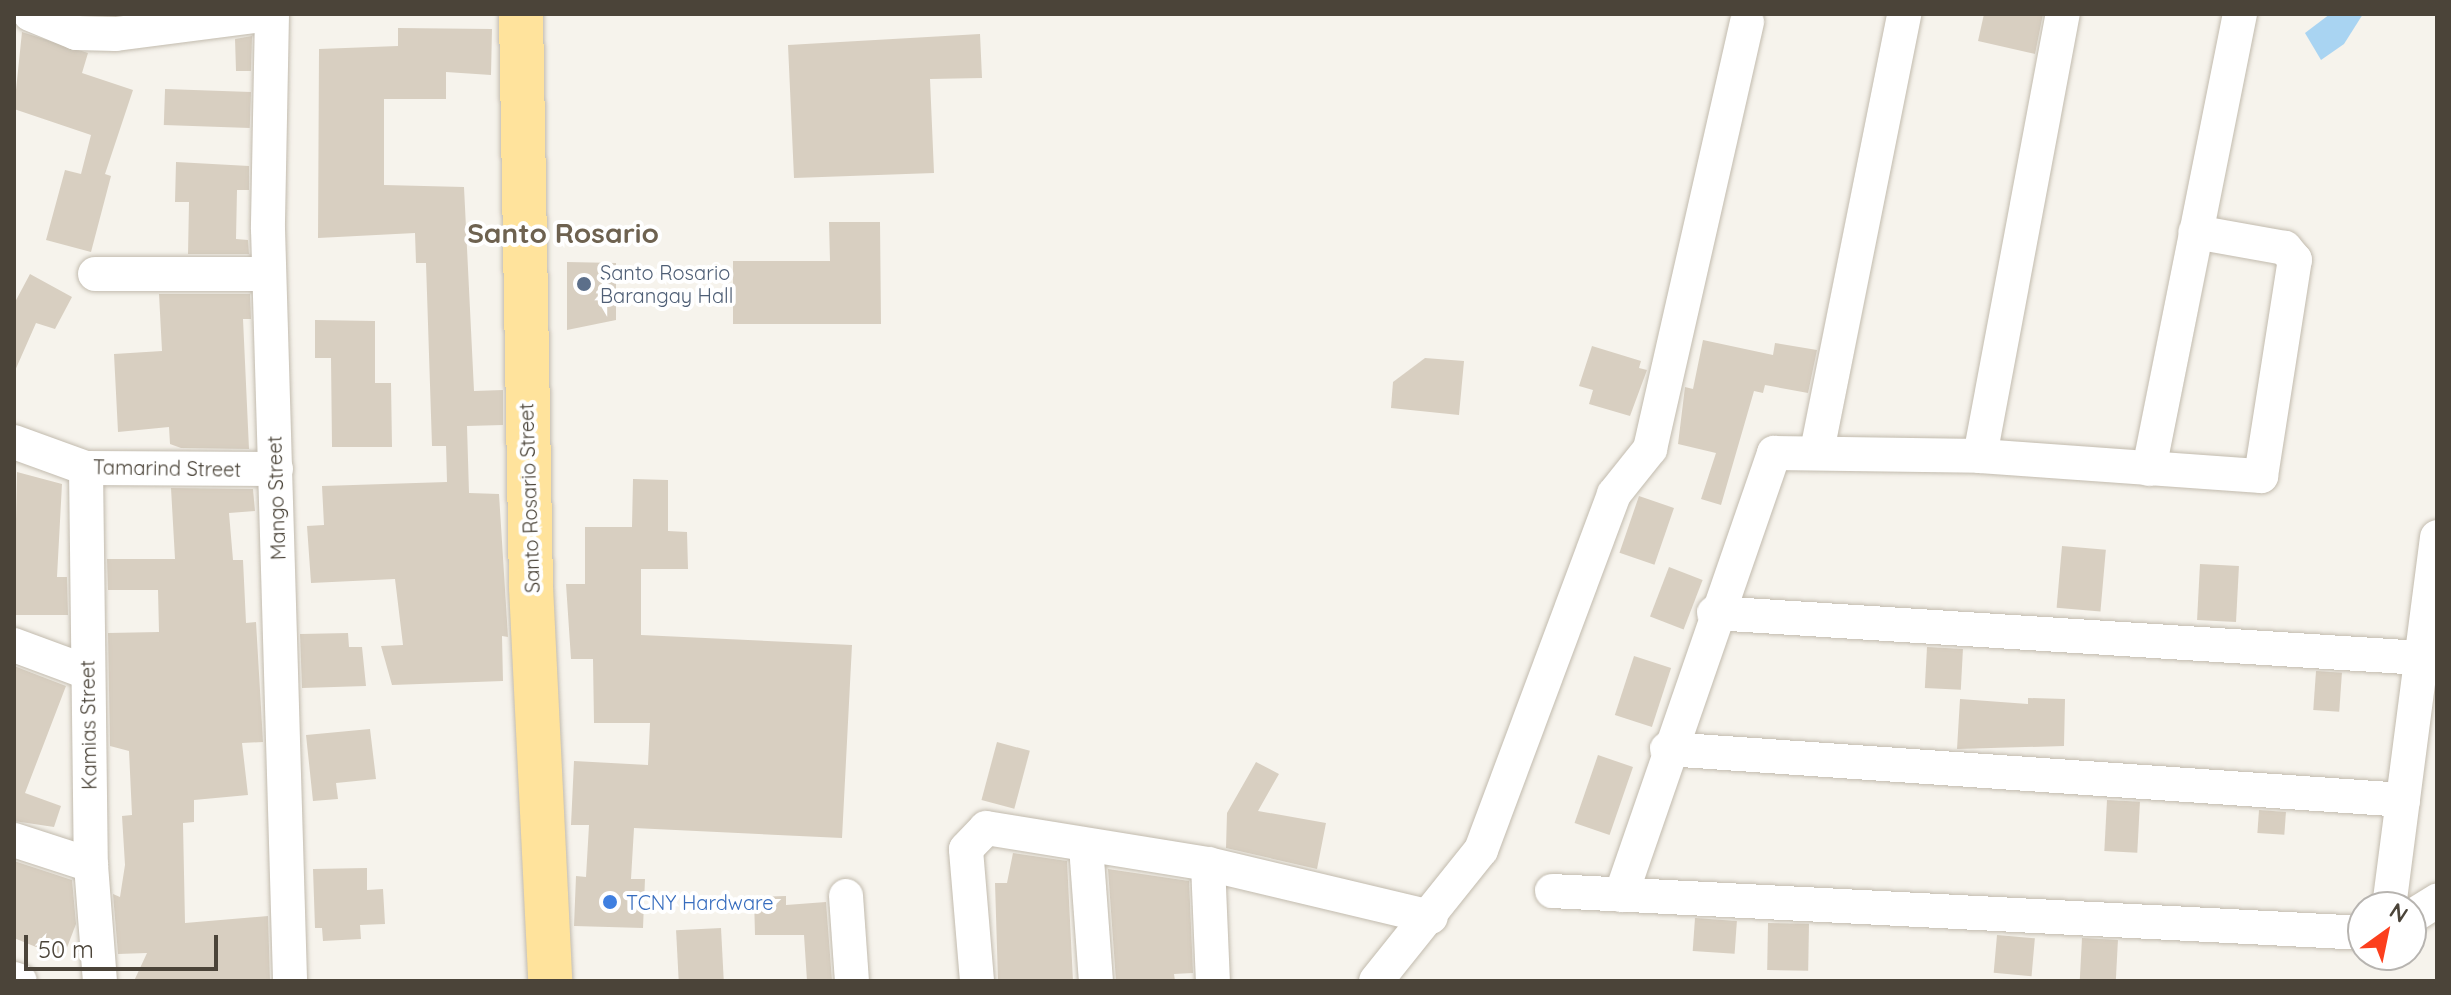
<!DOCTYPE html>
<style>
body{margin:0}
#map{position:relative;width:2451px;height:995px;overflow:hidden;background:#f6f3ec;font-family:Quicksand,sans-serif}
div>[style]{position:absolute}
.water>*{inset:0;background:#a9d4f2}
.building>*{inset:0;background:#d8cfc1;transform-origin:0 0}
.roads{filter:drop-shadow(0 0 2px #c2bbae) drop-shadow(0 0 2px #c2bbae)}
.minor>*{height:34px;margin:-17px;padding:0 17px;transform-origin:17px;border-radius:17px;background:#fff}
.major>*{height:44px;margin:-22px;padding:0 22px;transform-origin:22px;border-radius:22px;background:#ffe39c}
.dots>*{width:22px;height:22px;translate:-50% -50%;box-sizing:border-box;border:4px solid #fff;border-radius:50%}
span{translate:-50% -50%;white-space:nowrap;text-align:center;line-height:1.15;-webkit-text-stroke:8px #fff;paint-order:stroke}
.service-label{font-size:20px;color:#4e5e75}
.left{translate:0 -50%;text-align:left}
.street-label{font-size:20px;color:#4b4439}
.shop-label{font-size:20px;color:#366cbe}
.district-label{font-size:28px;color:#6e6250;font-weight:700}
.frame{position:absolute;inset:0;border:16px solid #4b4439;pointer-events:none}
.north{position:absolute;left:2347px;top:891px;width:80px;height:80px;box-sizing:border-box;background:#fff;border:2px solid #b7b4b0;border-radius:50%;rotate:33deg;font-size:22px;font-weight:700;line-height:32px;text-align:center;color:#4b4439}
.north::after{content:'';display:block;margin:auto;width:28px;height:36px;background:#fc3f1d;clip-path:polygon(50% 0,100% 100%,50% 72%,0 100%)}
.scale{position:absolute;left:24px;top:935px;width:194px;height:36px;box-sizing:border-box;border:4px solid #4b4439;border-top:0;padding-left:10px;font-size:24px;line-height:28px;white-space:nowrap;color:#4b4439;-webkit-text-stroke:6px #fff;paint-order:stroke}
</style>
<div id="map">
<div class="water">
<div style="clip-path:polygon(2330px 14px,2363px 14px,2344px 44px,2321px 60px,2305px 33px)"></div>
</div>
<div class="building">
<div style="clip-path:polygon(1984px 14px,2043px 14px,2035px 54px,1978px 41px)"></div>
<div style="clip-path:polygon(398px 28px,492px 29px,491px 75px,446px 72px,446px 99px,384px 99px,384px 185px,464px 187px,474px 391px,503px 390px,503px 425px,467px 426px,469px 493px,499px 494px,508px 637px,502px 636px,503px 681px,392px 685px,381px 646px,403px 645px,395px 579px,311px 583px,307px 526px,324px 525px,322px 486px,447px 482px,446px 446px,432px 446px,426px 263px,416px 263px,415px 233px,318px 238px,319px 49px,398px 46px)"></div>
<div style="clip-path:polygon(22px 32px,88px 53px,82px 73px,133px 90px,105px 174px,111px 176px,91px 252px,46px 240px,65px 170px,81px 174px,91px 135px,14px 109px)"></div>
<div style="clip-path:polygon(980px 34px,982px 78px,930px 79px,934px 173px,794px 178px,788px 45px)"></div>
<div style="clip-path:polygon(252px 36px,251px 71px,236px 71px,235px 39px)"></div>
<div style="left:251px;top:92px;width:36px;height:86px;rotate:92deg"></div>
<div style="clip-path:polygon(176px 162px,249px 166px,249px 190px,237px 190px,236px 239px,248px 240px,249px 254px,188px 254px,189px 202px,175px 202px)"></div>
<div style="clip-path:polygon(829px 222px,880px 222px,881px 324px,733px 324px,733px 261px,830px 261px)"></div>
<div style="clip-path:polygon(567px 262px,616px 263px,616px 320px,567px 330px)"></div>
<div style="clip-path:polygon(30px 274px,72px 297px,55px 329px,36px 323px,14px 373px,14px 304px)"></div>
<div style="clip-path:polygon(159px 294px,250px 294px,251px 319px,243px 319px,249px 449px,181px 448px,170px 444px,169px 427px,118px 432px,114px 354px,162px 351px)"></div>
<div style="clip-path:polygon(315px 320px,375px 321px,375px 383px,391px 383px,392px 447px,332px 447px,331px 358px,315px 358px)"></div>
<div style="clip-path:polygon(1703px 340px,1773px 355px,1775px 343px,1817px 350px,1808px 393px,1765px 385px,1763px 393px,1754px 391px,1721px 505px,1701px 499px,1716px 453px,1678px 444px,1685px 387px,1693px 389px)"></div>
<div style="clip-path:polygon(1592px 346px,1641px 361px,1639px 368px,1647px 370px,1630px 416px,1589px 404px,1593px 390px,1579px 386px)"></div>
<div style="clip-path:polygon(1425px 358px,1464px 361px,1459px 415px,1391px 408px,1393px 382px)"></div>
<div style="clip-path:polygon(17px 472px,62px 484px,57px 577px,67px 577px,68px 615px,14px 615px)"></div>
<div style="clip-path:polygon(633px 479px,668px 480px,668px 531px,687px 532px,688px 569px,641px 569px,641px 635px,852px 645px,842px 838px,634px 828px,631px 879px,645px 879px,643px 928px,574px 926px,576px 876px,586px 877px,589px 825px,571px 825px,574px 761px,648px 765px,650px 723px,594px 723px,593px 659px,571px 659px,566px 584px,585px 584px,585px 527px,632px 527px)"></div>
<div style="clip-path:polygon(171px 488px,253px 489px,255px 511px,229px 513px,233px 560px,243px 560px,246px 623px,256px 622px,263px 742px,242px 743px,248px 795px,194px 800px,194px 822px,183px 823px,185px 923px,268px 916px,270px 981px,134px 981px,147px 953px,118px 954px,113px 894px,120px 897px,125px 865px,122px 816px,132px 815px,129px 751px,110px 746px,108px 633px,159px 632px,158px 590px,108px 590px,107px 559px,175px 559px)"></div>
<div style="left:1639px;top:496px;width:37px;height:60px;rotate:19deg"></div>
<div style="left:2062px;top:546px;width:44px;height:62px;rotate:5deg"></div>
<div style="left:2200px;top:564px;width:39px;height:56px;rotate:3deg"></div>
<div style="left:1669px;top:567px;width:36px;height:53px;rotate:21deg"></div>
<div style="clip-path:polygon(348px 633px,349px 647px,362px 647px,366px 686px,302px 688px,300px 634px)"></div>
<div style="left:1927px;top:647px;width:36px;height:41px;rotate:3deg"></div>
<div style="left:1634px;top:656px;width:39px;height:62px;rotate:18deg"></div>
<div style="clip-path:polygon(14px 666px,66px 686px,25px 793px,61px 806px,54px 827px,14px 821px)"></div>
<div style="left:2316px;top:671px;width:26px;height:39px;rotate:4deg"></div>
<div style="clip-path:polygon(2028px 698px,2065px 699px,2064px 746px,1957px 749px,1960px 699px,2028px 704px)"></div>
<div style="clip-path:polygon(370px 729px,376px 779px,336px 783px,338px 799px,313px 801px,306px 735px)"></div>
<div style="left:997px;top:742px;width:34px;height:60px;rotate:15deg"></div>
<div style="left:1598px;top:755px;width:37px;height:72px;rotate:19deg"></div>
<div style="clip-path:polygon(1256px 762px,1279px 774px,1258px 811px,1326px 823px,1317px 869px,1226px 848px,1227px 813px)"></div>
<div style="left:2107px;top:800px;width:33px;height:51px;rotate:3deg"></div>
<div style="left:2259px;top:810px;width:27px;height:23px;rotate:4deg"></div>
<div style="clip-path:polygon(1013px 853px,1067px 861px,1073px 981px,998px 981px,995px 883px,1007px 883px)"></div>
<div style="clip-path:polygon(14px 861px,72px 880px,76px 924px,63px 958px,14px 938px)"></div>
<div style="clip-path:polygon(367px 868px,367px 890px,383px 889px,385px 924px,360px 925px,361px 939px,323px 941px,322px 928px,315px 928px,313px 869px)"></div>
<div style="clip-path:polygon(1108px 869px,1189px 881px,1193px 973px,1174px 974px,1175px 981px,1116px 981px)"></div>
<div style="clip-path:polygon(786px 896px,786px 905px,826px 902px,832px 981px,807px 981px,804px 935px,755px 935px,754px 897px)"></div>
<div style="left:1695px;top:918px;width:42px;height:33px;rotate:4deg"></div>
<div style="left:1768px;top:923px;width:41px;height:47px;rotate:1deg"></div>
<div style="left:721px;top:928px;width:53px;height:45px;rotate:87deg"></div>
<div style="left:1997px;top:935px;width:38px;height:38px;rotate:5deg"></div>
<div style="left:2082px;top:938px;width:36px;height:43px;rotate:3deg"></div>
</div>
<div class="roads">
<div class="minor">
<div style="left:30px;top:14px;width:50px;rotate:22.4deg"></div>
<div style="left:76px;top:33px;width:40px;rotate:1.4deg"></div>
<div style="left:116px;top:34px;width:154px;rotate:-7.4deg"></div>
<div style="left:272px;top:14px;width:215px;rotate:91.1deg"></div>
<div style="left:268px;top:229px;width:752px;rotate:88.32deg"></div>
<div style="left:95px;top:274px;width:174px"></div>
<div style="left:14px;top:442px;width:77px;rotate:19.9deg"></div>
<div style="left:86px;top:468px;width:190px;rotate:0.3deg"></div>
<div style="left:1817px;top:451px;width:446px;rotate:-78.7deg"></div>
<div style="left:1980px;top:456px;width:450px;rotate:-79.4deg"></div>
<div style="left:86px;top:468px;width:397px;rotate:89.3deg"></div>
<div style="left:91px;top:865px;width:116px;rotate:85.6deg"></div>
<div style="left:2149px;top:469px;width:464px;rotate:-78.7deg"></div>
<div style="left:1714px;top:613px;width:708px;rotate:3.64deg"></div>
<div style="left:14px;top:645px;width:78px;rotate:20.3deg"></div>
<div style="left:1667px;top:749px;width:738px;rotate:3.96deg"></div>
<div style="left:14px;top:840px;width:81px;rotate:18deg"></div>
<div style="left:1086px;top:846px;width:135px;rotate:85.8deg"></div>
<div style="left:1208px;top:864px;width:117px;rotate:87.6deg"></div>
<div style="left:1552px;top:891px;width:812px;rotate:2.96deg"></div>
<div style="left:1621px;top:895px;width:468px;rotate:-70.9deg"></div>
<div style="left:1774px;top:453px;width:206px;rotate:0.8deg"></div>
<div style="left:1980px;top:456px;width:282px;rotate:4.1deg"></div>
<div style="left:2261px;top:476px;width:219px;rotate:-81.1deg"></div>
<div style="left:2295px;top:260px;width:16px;rotate:-130deg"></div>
<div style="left:2285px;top:248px;width:91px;rotate:-169.9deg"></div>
<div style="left:846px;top:896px;width:85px;rotate:86deg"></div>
<div style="left:2389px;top:907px;width:373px;rotate:-82.6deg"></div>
<div style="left:2411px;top:917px;width:31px;rotate:-32deg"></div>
<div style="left:14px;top:979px;width:6px;rotate:18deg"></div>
<div style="left:977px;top:981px;width:132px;rotate:-94.8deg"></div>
<div style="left:966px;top:849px;width:29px;rotate:-46deg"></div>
<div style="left:986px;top:828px;width:225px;rotate:9.2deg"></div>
<div style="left:1208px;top:864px;width:229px;rotate:13.4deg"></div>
<div style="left:1376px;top:981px;width:168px;rotate:-51.3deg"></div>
<div style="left:1481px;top:850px;width:380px;rotate:-69.5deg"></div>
<div style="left:1614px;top:494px;width:58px;rotate:-51.3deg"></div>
<div style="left:1650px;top:449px;width:438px;rotate:-77.2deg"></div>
</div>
<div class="major">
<div style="left:521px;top:14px;width:573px;rotate:89deg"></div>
<div style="left:531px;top:587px;width:394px;rotate:87.2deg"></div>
</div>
</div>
<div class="dots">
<div style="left:584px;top:284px;background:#5c6f8a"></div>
<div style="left:610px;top:902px;background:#3f7fe0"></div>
</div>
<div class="service-label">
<span class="left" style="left:600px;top:284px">Santo Rosario<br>Barangay Hall</span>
</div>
<div class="street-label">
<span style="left:167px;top:468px;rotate:1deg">Tamarind Street</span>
<span style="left:276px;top:498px;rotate:-92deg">Mango Street</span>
<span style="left:529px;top:498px;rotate:-92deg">Santo Rosario Street</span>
<span style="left:88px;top:725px;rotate:-91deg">Kamias Street</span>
</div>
<div class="shop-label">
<span class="left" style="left:626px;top:902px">TCNY Hardware</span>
</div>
<div class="district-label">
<span style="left:563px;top:233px">Santo Rosario</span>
</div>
<div class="frame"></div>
<div class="north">N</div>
<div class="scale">50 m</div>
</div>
